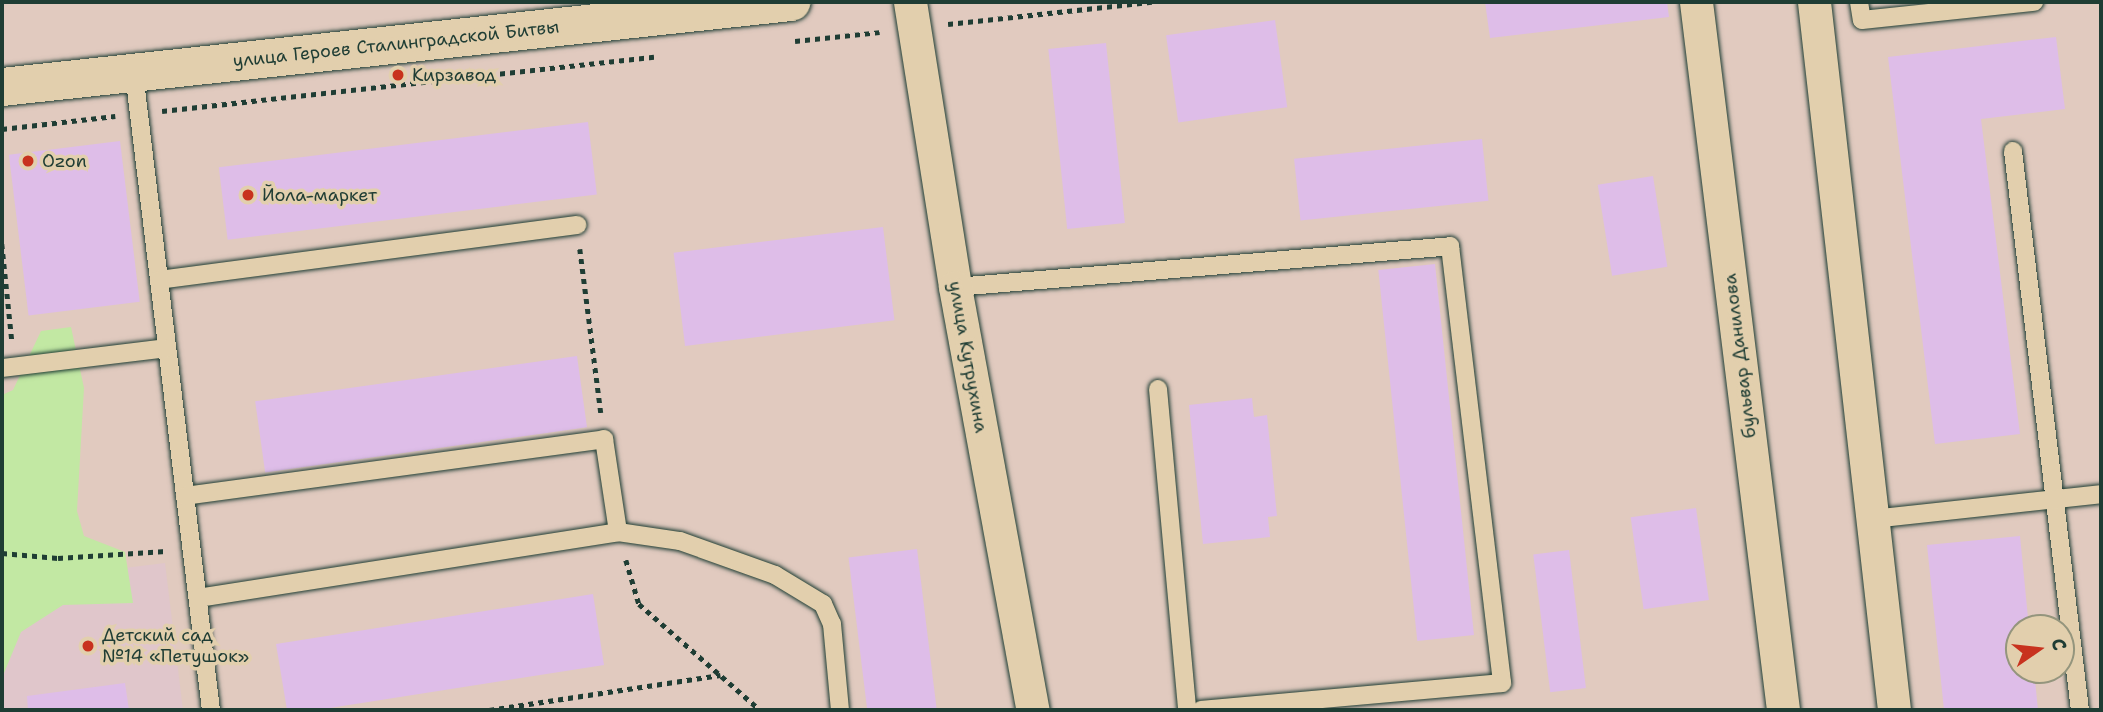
<!DOCTYPE html>
<meta charset="utf-8">
<style>
body{margin:0}
#map{position:relative;width:2103px;height:712px;overflow:hidden;background:#e1cabf;font-family:"Shantell Sans",sans-serif}
div>[style]{position:absolute}
.built>*{inset:0;background:#e0c6cb}
.green>*{inset:0;background:#c2e8a3}
.building>*{inset:0;background:#debde8;transform-origin:0 0}
.path>*{height:4.5px;margin-top:-2.25px;transform-origin:0;background:repeating-linear-gradient(90deg,#1f3d34 0 5px,transparent 0 10px)}
.roads{filter:drop-shadow(0 0 2px #1f3d34) drop-shadow(0 0 2px #1f3d34)}
.lane>*{height:18px;margin:-9px;padding:0 9px;transform-origin:9px;border-radius:9px;background:#e2cfad}
.street>*{height:33px;margin:-16.5px;padding:0 16.5px;transform-origin:16.5px;border-radius:16.5px;background:#e2cfad}
.secondary>*{height:38px;margin:-19px;padding:0 19px;transform-origin:19px;border-radius:19px;background:#e2cfad}
.dots>*{width:19px;height:19px;translate:-50% -50%;box-sizing:border-box;border:4px solid #e2cfad;border-radius:50%}
span{translate:-50% -50%;white-space:nowrap;text-align:center;line-height:1.15;-webkit-text-stroke:7px #e2cfad;paint-order:stroke}
.street-label{font-size:18px;color:#1f3d34}
.poi-label{font-size:18px;color:#1f3d34}
.left{translate:0 -50%;text-align:left}
.frame{position:absolute;inset:0;border:4px solid #1f3d34;pointer-events:none}
.north{position:absolute;left:2005px;top:614px;width:70px;height:70px;box-sizing:border-box;background:#e2cfad;border:2px solid #94957d;border-radius:50%;rotate:76deg;font-size:19px;font-weight:700;line-height:28px;text-align:center;color:#1f3d34}
.north::after{content:'';display:block;margin:auto;width:24px;height:32px;background:#c8321e;clip-path:polygon(50% 0,100% 100%,50% 72%,0 100%)}
</style>
<div id="map">
<div class="built">
<div style="clip-path:polygon(165px 563px,183px 710px,2px 710px,2px 583px)"></div>
</div>
<div class="green">
<div style="clip-path:polygon(71px 327px,84px 388px,77px 511px,84px 536px,125px 552px,133px 603px,63px 605px,21px 632px,2px 678px,2px 395px,13px 390px,41px 331px)"></div>
</div>
<div class="building">
<div style="clip-path:polygon(1485px 2px,1667px 2px,1669px 17px,1490px 38px)"></div>
<div style="left:1275px;top:20px;width:88px;height:110px;rotate:82deg"></div>
<div style="clip-path:polygon(2056px 37px,2065px 109px,1981px 119px,2020px 434px,1935px 444px,1888px 57px)"></div>
<div style="left:1106px;top:43px;width:181px;height:58px;rotate:84deg"></div>
<div style="left:588px;top:122px;width:73px;height:372px;rotate:83deg"></div>
<div style="left:1482px;top:139px;width:62px;height:189px;rotate:84deg"></div>
<div style="left:120px;top:141px;width:162px;height:112px;rotate:83deg"></div>
<div style="left:1653px;top:176px;width:92px;height:56px;rotate:81deg"></div>
<div style="left:883px;top:227px;width:94px;height:211px;rotate:83deg"></div>
<div style="left:1435px;top:264px;width:373px;height:57px;rotate:84deg"></div>
<div style="left:577px;top:356px;width:72px;height:325px;rotate:82deg"></div>
<div style="clip-path:polygon(1252px 398px,1254px 417px,1267px 415px,1277px 516px,1268px 517px,1270px 537px,1203px 544px,1189px 405px)"></div>
<div style="left:1696px;top:508px;width:93px;height:66px;rotate:82deg"></div>
<div style="clip-path:polygon(2020px 536px,2029px 628px,2019px 628px,2019px 670px,2034px 670px,2038px 710px,1944px 710px,1927px 545px)"></div>
<div style="left:917px;top:549px;width:162px;height:69px;rotate:83deg"></div>
<div style="left:1569px;top:550px;width:139px;height:36px;rotate:83deg"></div>
<div style="clip-path:polygon(593px 594px,604px 665px,317px 710px,287px 710px,276px 644px)"></div>
<div style="clip-path:polygon(125px 683px,129px 710px,28px 710px,27px 696px)"></div>
</div>
<div class="path">
<div style="left:948px;top:24px;width:205px;rotate:-6.2deg"></div>
<div style="left:795px;top:41px;width:85px;rotate:-6deg"></div>
<div style="left:162px;top:111px;width:495px;rotate:-6.3deg"></div>
<div style="left:2px;top:129px;width:114px;rotate:-6.6deg"></div>
<div style="left:2px;top:244px;width:98px;rotate:84.1deg"></div>
<div style="left:580px;top:249px;width:165px;rotate:82.7deg"></div>
<div style="left:2px;top:553px;width:56px;rotate:5.1deg"></div>
<div style="left:58px;top:558px;width:108px;rotate:-3.7deg"></div>
<div style="left:626px;top:560px;width:46px;rotate:73.5deg"></div>
<div style="left:639px;top:604px;width:161px;rotate:41.2deg"></div>
<div style="left:489px;top:710px;width:234px;rotate:-8.6deg"></div>
</div>
<div class="roads">
<div class="lane">
<div style="left:1859px;top:2px;width:18px;rotate:81deg"></div>
<div style="left:1862px;top:20px;width:173px;rotate:-6deg"></div>
<div style="left:134px;top:73px;width:642px;rotate:83.11deg"></div>
<div style="left:2013px;top:151px;width:563px;rotate:83.17deg"></div>
<div style="left:159px;top:280px;width:422px;rotate:-7.5deg"></div>
<div style="left:955px;top:287px;width:497px;rotate:-4.7deg"></div>
<div style="left:1450px;top:246px;width:440px;rotate:83.2deg"></div>
<div style="left:1502px;top:683px;width:302px;rotate:174.9deg"></div>
<div style="left:2px;top:368px;width:166px;rotate:-6.9deg"></div>
<div style="left:1158px;top:389px;width:322px;rotate:84.8deg"></div>
<div style="left:185px;top:496px;width:423px;rotate:-7.7deg"></div>
<div style="left:604px;top:439px;width:94px;rotate:81.4deg"></div>
<div style="left:1872px;top:519px;width:230px;rotate:-6.2deg"></div>
<div style="left:198px;top:598px;width:425px;rotate:-8.9deg"></div>
<div style="left:618px;top:532px;width:63px;rotate:8.3deg"></div>
<div style="left:680px;top:541px;width:101px;rotate:19.7deg"></div>
<div style="left:775px;top:575px;width:56px;rotate:31.1deg"></div>
<div style="left:823px;top:604px;width:22px;rotate:66deg"></div>
<div style="left:832px;top:624px;width:86px;rotate:84.7deg"></div>
</div>
<div class="street">
<div style="left:910px;top:2px;width:289px;rotate:81deg"></div>
<div style="left:955px;top:287px;width:430px;rotate:79.6deg"></div>
<div style="left:1696px;top:2px;width:713px;rotate:82.99deg"></div>
<div style="left:1814px;top:2px;width:713px;rotate:83.55deg"></div>
</div>
<div class="secondary">
<div style="left:2px;top:87px;width:794px;rotate:-6.15deg"></div>
</div>
</div>
<div class="dots">
<div style="left:398px;top:75px;background:#c8321e"></div>
<div style="left:28px;top:161px;background:#c8321e"></div>
<div style="left:248px;top:195px;background:#c8321e"></div>
<div style="left:88px;top:646px;background:#c8321e"></div>
</div>
<div class="street-label">
<span style="left:396px;top:44px;rotate:-6deg">улица Героев Сталинградской Битвы</span>
<span style="left:1740px;top:356px;rotate:-97deg">бульвар Данилова</span>
<span style="left:968px;top:357px;rotate:80deg">улица Кутрухина</span>
</div>
<div class="poi-label">
<span class="left" style="left:412px;top:75px">Кирзавод</span>
<span class="left" style="left:42px;top:161px">Ozon</span>
<span class="left" style="left:262px;top:195px">Йола-маркет</span>
<span class="left" style="left:102px;top:646px">Детский сад<br>№14 «Петушок»</span>
</div>
<div class="frame"></div>
<div class="north">С</div>
</div>
